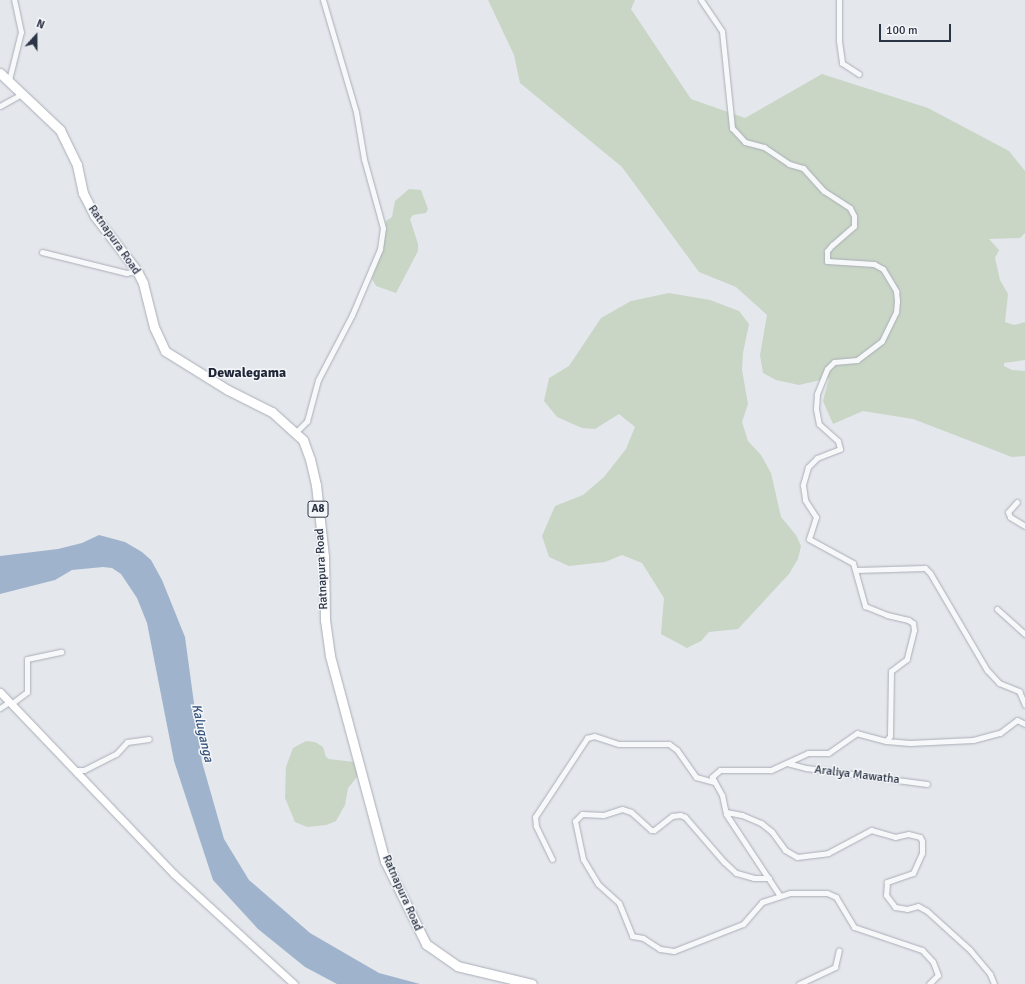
<!DOCTYPE html>
<style>
body{margin:0}
#map{position:relative;width:1025px;height:984px;overflow:hidden;background:#e4e7ec;font-family:Signika,sans-serif}
div>[style]{position:absolute}
.green>*{inset:0;background:#c9d6c5}
.water>*{inset:0;background:#9fb4cc}
.roads{filter:drop-shadow(0 0 1px #a9aeb7) drop-shadow(0 0 1px #a9aeb7)}
.street>*{height:5px;margin:-2.5px;padding:0 2.5px;transform-origin:2.5px;border-radius:2.5px;background:#f7f8fa}
.secondary>*{height:7px;margin:-3.5px;padding:0 3.5px;transform-origin:3.5px;border-radius:3.5px;background:#fff}
.highway>*{height:9px;margin:-4.5px;padding:0 4.5px;transform-origin:4.5px;border-radius:4.5px;background:#fff}
span{translate:-50% -50%;white-space:nowrap;text-align:center;line-height:1.15;-webkit-text-stroke:3px #f4f6f9;paint-order:stroke}
.shield-label span{padding:1px 3px;background:#f4f6f9;border:1px solid;border-radius:3px;-webkit-text-stroke-width:0}
.shield-label{font-size:11px;color:#2b3445;font-weight:700}
.street-label{font-size:12px;color:#2b3445}
.water-label{font-size:13px;color:#34527a;font-style:italic}
.quarter-label{font-size:14px;color:#1d2536;font-weight:700}
.north{position:absolute;left:16px;top:16px;width:40px;height:40px;-webkit-text-stroke:3px #f4f6f9;paint-order:stroke;rotate:21deg;font-size:11px;font-weight:700;line-height:16px;text-align:center;color:#2b3445}
.north::after{content:'';display:block;margin:auto;width:14px;height:18px;background:#2b3445;clip-path:polygon(50% 0,100% 100%,50% 72%,0 100%)}
.scale{position:absolute;left:879px;top:24px;width:72px;height:18px;box-sizing:border-box;border:2px solid #2b3445;border-top:0;padding-left:5px;font-size:12px;line-height:14px;white-space:nowrap;color:#2b3445;-webkit-text-stroke:3px #f4f6f9;paint-order:stroke}
</style>
<div id="map">
<div class="green">
<div style="clip-path:polygon(488px 0,635px 0,631px 9px,691px 99px,745px 118px,822px 74px,928px 108px,1009px 151px,1025px 171px,1025px 233px,1020px 238px,989px 239px,999px 250px,995px 258px,1000px 280px,1008px 294px,1005px 322px,1014px 325px,1025px 322px,1025px 360px,1004px 363px,1004px 366px,1012px 370px,1025px 371px,1025px 456px,1012px 457px,913px 419px,863px 411px,833px 424px,823px 401px,829px 378px,799px 385px,776px 380px,763px 373px,760px 355px,767px 315px,736px 287px,699px 272px,622px 167px,520px 83px,514px 55px)"></div>
<div style="clip-path:polygon(409px 189px,421px 190px,428px 209px,426px 213px,413px 215px,410px 219px,418px 244px,418px 251px,396px 293px,376px 286px,372px 279px,383px 246px,386px 221px,392px 217px,395px 201px)"></div>
<div style="clip-path:polygon(669px 293px,710px 300px,739px 311px,749px 324px,743px 353px,742px 370px,748px 404px,742px 422px,748px 441px,761px 455px,771px 473px,781px 517px,796px 535px,801px 546px,798px 559px,789px 574px,738px 629px,709px 632px,701px 641px,687px 648px,661px 634px,664px 598px,642px 563px,622px 555px,605px 562px,569px 566px,549px 557px,542px 536px,555px 506px,583px 495px,604px 477px,626px 449px,635px 427px,619px 414px,595px 429px,582px 428px,557px 417px,544px 401px,549px 378px,569px 366px,601px 318px,631px 301px)"></div>
<div style="clip-path:polygon(306px 741px,315px 742px,323px 747px,326px 757px,329px 759px,354px 762px,357px 770px,357px 777px,348px 788px,345px 805px,336px 821px,326px 825px,307px 827px,295px 822px,285px 798px,286px 767px,293px 748px)"></div>
</div>
<div class="water">
<div style="clip-path:polygon(99px 535px,125px 542px,142px 552px,151px 560px,162px 580px,185px 637px,202px 762px,224px 839px,249px 880px,310px 933px,379px 973px,420px 984px,337px 984px,305px 967px,258px 929px,213px 880px,174px 761px,147px 623px,137px 598px,121px 574px,112px 568px,103px 567px,72px 570px,55px 580px,0 594px,0 556px,58px 549px,82px 543px)"></div>
</div>
<div class="roads">
<div class="street">
<div style="left:701px;top:0;width:37px;rotate:56deg"></div>
<div style="left:722px;top:31px;width:98px;rotate:84.1deg"></div>
<div style="left:732px;top:128px;width:19px;rotate:47deg"></div>
<div style="left:745px;top:142px;width:20px;rotate:15deg"></div>
<div style="left:764px;top:147px;width:30px;rotate:34deg"></div>
<div style="left:789px;top:164px;width:15px;rotate:16deg"></div>
<div style="left:803px;top:168px;width:31px;rotate:48deg"></div>
<div style="left:824px;top:191px;width:31px;rotate:33deg"></div>
<div style="left:850px;top:208px;width:9px;rotate:63deg"></div>
<div style="left:854px;top:216px;width:10px;rotate:90deg"></div>
<div style="left:854px;top:226px;width:29px;rotate:139deg"></div>
<div style="left:832px;top:245px;width:8px;rotate:130deg"></div>
<div style="left:827px;top:251px;width:10px;rotate:90deg"></div>
<div style="left:827px;top:261px;width:47px;rotate:3.7deg"></div>
<div style="left:874px;top:264px;width:10px;rotate:29deg"></div>
<div style="left:883px;top:269px;width:26px;rotate:59deg"></div>
<div style="left:896px;top:291px;width:10px;rotate:84deg"></div>
<div style="left:897px;top:301px;width:11px;rotate:95deg"></div>
<div style="left:896px;top:312px;width:32px;rotate:116deg"></div>
<div style="left:882px;top:341px;width:31px;rotate:143deg"></div>
<div style="left:857px;top:360px;width:23px;rotate:175deg"></div>
<div style="left:834px;top:362px;width:10px;rotate:135deg"></div>
<div style="left:827px;top:369px;width:27px;rotate:112deg"></div>
<div style="left:817px;top:394px;width:15px;rotate:94deg"></div>
<div style="left:816px;top:409px;width:15px;rotate:79deg"></div>
<div style="left:819px;top:424px;width:25px;rotate:42deg"></div>
<div style="left:838px;top:441px;width:8px;rotate:76deg"></div>
<div style="left:840px;top:449px;width:25px;rotate:159deg"></div>
<div style="left:817px;top:458px;width:13px;rotate:135deg"></div>
<div style="left:808px;top:467px;width:19px;rotate:106deg"></div>
<div style="left:803px;top:485px;width:15px;rotate:82deg"></div>
<div style="left:805px;top:500px;width:20px;rotate:57deg"></div>
<div style="left:816px;top:517px;width:23px;rotate:108deg"></div>
<div style="left:809px;top:539px;width:50px;rotate:28.6deg"></div>
<div style="left:853px;top:563px;width:45px;rotate:74.4deg"></div>
<div style="left:865px;top:606px;width:24px;rotate:22deg"></div>
<div style="left:887px;top:615px;width:22px;rotate:13deg"></div>
<div style="left:908px;top:620px;width:6px;rotate:31deg"></div>
<div style="left:913px;top:623px;width:7px;rotate:82deg"></div>
<div style="left:914px;top:630px;width:30px;rotate:104deg"></div>
<div style="left:907px;top:659px;width:20px;rotate:143deg"></div>
<div style="left:891px;top:671px;width:65px;rotate:90.9deg"></div>
<div style="left:890px;top:736px;width:6px;rotate:129deg"></div>
<div style="left:886px;top:741px;width:30px;rotate:-165deg"></div>
<div style="left:857px;top:733px;width:35px;rotate:145deg"></div>
<div style="left:828px;top:753px;width:20px;rotate:180deg"></div>
<div style="left:808px;top:753px;width:41px;rotate:155.3deg"></div>
<div style="left:771px;top:770px;width:51px;rotate:180deg"></div>
<div style="left:720px;top:770px;width:11px;rotate:139deg"></div>
<div style="left:712px;top:777px;width:21px;rotate:61deg"></div>
<div style="left:722px;top:795px;width:19px;rotate:78deg"></div>
<div style="left:726px;top:814px;width:98px;rotate:56.6deg"></div>
<div style="left:839px;top:0;width:41px;rotate:90deg"></div>
<div style="left:839px;top:41px;width:22px;rotate:82deg"></div>
<div style="left:842px;top:63px;width:20px;rotate:33deg"></div>
<div style="left:9px;top:80px;width:49px;rotate:-76deg"></div>
<div style="left:21px;top:32px;width:33px;rotate:-102deg"></div>
<div style="left:0;top:106px;width:26px;rotate:-29deg"></div>
<div style="left:42px;top:252px;width:87px;rotate:14deg"></div>
<div style="left:126px;top:273px;width:11px;rotate:-10deg"></div>
<div style="left:296px;top:432px;width:16px;rotate:-45deg"></div>
<div style="left:307px;top:421px;width:42px;rotate:-75deg"></div>
<div style="left:318px;top:380px;width:73px;rotate:-62.4deg"></div>
<div style="left:352px;top:315px;width:72px;rotate:-67deg"></div>
<div style="left:380px;top:249px;width:21px;rotate:-82deg"></div>
<div style="left:383px;top:228px;width:72px;rotate:-105.4deg"></div>
<div style="left:364px;top:159px;width:48px;rotate:-99.7deg"></div>
<div style="left:356px;top:112px;width:117px;rotate:-106.4deg"></div>
<div style="left:1017px;top:502px;width:13px;rotate:132deg"></div>
<div style="left:1008px;top:512px;width:5px;rotate:68deg"></div>
<div style="left:1010px;top:517px;width:17px;rotate:31deg"></div>
<div style="left:856px;top:570px;width:69px;rotate:-1.7deg"></div>
<div style="left:925px;top:568px;width:7px;rotate:45deg"></div>
<div style="left:930px;top:573px;width:113px;rotate:59.6deg"></div>
<div style="left:987px;top:670px;width:18px;rotate:47deg"></div>
<div style="left:999px;top:683px;width:22px;rotate:22deg"></div>
<div style="left:1019px;top:691px;width:15px;rotate:67deg"></div>
<div style="left:997px;top:609px;width:38px;rotate:42deg"></div>
<div style="left:11px;top:704px;width:20px;rotate:-37deg"></div>
<div style="left:27px;top:692px;width:33px;rotate:-90deg"></div>
<div style="left:27px;top:659px;width:35px;rotate:-12deg"></div>
<div style="left:0;top:708px;width:11px;rotate:-34deg"></div>
<div style="left:886px;top:741px;width:24px;rotate:5deg"></div>
<div style="left:910px;top:743px;width:63px;rotate:-2.7deg"></div>
<div style="left:973px;top:740px;width:28px;rotate:-15deg"></div>
<div style="left:1000px;top:733px;width:21px;rotate:-37deg"></div>
<div style="left:1017px;top:720px;width:9px;rotate:27deg"></div>
<div style="left:787px;top:763px;width:20px;rotate:15deg"></div>
<div style="left:806px;top:768px;width:122px;rotate:7.5deg"></div>
<div style="left:77px;top:774px;width:4px;rotate:-76deg"></div>
<div style="left:78px;top:770px;width:6px"></div>
<div style="left:84px;top:770px;width:36px;rotate:-27deg"></div>
<div style="left:116px;top:754px;width:16px;rotate:-47deg"></div>
<div style="left:127px;top:742px;width:22px;rotate:-8deg"></div>
<div style="left:726px;top:812px;width:16px;rotate:11deg"></div>
<div style="left:742px;top:815px;width:21px;rotate:23deg"></div>
<div style="left:761px;top:823px;width:14px;rotate:39deg"></div>
<div style="left:772px;top:832px;width:22px;rotate:54deg"></div>
<div style="left:785px;top:850px;width:14px;rotate:30deg"></div>
<div style="left:797px;top:857px;width:31px;rotate:-7deg"></div>
<div style="left:828px;top:853px;width:49px;rotate:-28.1deg"></div>
<div style="left:871px;top:830px;width:25px;rotate:16deg"></div>
<div style="left:895px;top:837px;width:13px;rotate:-13deg"></div>
<div style="left:908px;top:834px;width:12px;rotate:14deg"></div>
<div style="left:920px;top:837px;width:4px;rotate:63deg"></div>
<div style="left:922px;top:841px;width:12px;rotate:90deg"></div>
<div style="left:922px;top:853px;width:22px;rotate:114deg"></div>
<div style="left:913px;top:873px;width:28px;rotate:161deg"></div>
<div style="left:887px;top:882px;width:13px;rotate:94deg"></div>
<div style="left:886px;top:895px;width:15px;rotate:53deg"></div>
<div style="left:895px;top:907px;width:12px;rotate:9deg"></div>
<div style="left:907px;top:909px;width:11px;rotate:-15deg"></div>
<div style="left:918px;top:906px;width:10px;rotate:29deg"></div>
<div style="left:927px;top:911px;width:58px;rotate:42.2deg"></div>
<div style="left:970px;top:950px;width:31px;rotate:50deg"></div>
<div style="left:990px;top:974px;width:11px;rotate:68deg"></div>
<div style="left:552px;top:859px;width:37px;rotate:-116deg"></div>
<div style="left:536px;top:826px;width:9px;rotate:-96deg"></div>
<div style="left:535px;top:817px;width:95px;rotate:-56.6deg"></div>
<div style="left:587px;top:738px;width:7px;rotate:-16deg"></div>
<div style="left:594px;top:736px;width:26px;rotate:18deg"></div>
<div style="left:619px;top:744px;width:50px"></div>
<div style="left:669px;top:744px;width:10px;rotate:37deg"></div>
<div style="left:677px;top:750px;width:33px;rotate:55deg"></div>
<div style="left:696px;top:777px;width:18px;rotate:16deg"></div>
<div style="left:769px;top:878px;width:15px;rotate:180deg"></div>
<div style="left:754px;top:878px;width:19px;rotate:-164deg"></div>
<div style="left:736px;top:873px;width:16px;rotate:-137deg"></div>
<div style="left:724px;top:862px;width:60px;rotate:-130.9deg"></div>
<div style="left:685px;top:817px;width:5px;rotate:-158deg"></div>
<div style="left:680px;top:815px;width:8px;rotate:173deg"></div>
<div style="left:672px;top:816px;width:23px;rotate:142deg"></div>
<div style="left:654px;top:830px;width:3px;rotate:180deg"></div>
<div style="left:651px;top:830px;width:27px;rotate:-138deg"></div>
<div style="left:631px;top:812px;width:9px;rotate:-162deg"></div>
<div style="left:622px;top:809px;width:20px;rotate:162deg"></div>
<div style="left:603px;top:815px;width:21px;rotate:-177deg"></div>
<div style="left:582px;top:814px;width:10px;rotate:135deg"></div>
<div style="left:575px;top:821px;width:39px;rotate:78deg"></div>
<div style="left:583px;top:859px;width:29px;rotate:59deg"></div>
<div style="left:598px;top:884px;width:28px;rotate:42deg"></div>
<div style="left:619px;top:903px;width:35px;rotate:68deg"></div>
<div style="left:632px;top:936px;width:11px;rotate:10deg"></div>
<div style="left:643px;top:938px;width:20px;rotate:33deg"></div>
<div style="left:660px;top:949px;width:14px;rotate:8deg"></div>
<div style="left:674px;top:951px;width:74px;rotate:-21.4deg"></div>
<div style="left:743px;top:924px;width:29px;rotate:-49deg"></div>
<div style="left:762px;top:902px;width:29px;rotate:-18deg"></div>
<div style="left:790px;top:893px;width:37px"></div>
<div style="left:827px;top:893px;width:10px;rotate:24deg"></div>
<div style="left:836px;top:897px;width:35px;rotate:59deg"></div>
<div style="left:854px;top:927px;width:72px;rotate:18.7deg"></div>
<div style="left:922px;top:950px;width:16px;rotate:47deg"></div>
<div style="left:933px;top:962px;width:14px;rotate:69deg"></div>
<div style="left:938px;top:975px;width:13px;rotate:135deg"></div>
<div style="left:799px;top:984px;width:40px;rotate:-25deg"></div>
<div style="left:835px;top:967px;width:17px;rotate:-77deg"></div>
</div>
<div class="secondary">
<div style="left:0;top:692px;width:252px;rotate:46.3deg"></div>
<div style="left:174px;top:874px;width:163px;rotate:42.5deg"></div>
</div>
<div class="highway">
<div style="left:0;top:73px;width:83px;rotate:43.5deg"></div>
<div style="left:60px;top:130px;width:39px;rotate:64deg"></div>
<div style="left:77px;top:165px;width:29px;rotate:78deg"></div>
<div style="left:83px;top:193px;width:25px;rotate:63deg"></div>
<div style="left:94px;top:215px;width:71px;rotate:52.5deg"></div>
<div style="left:137px;top:271px;width:13px;rotate:63deg"></div>
<div style="left:143px;top:283px;width:45px;rotate:76deg"></div>
<div style="left:154px;top:327px;width:26px;rotate:65deg"></div>
<div style="left:165px;top:351px;width:74px;rotate:31.8deg"></div>
<div style="left:228px;top:390px;width:49px;rotate:26.6deg"></div>
<div style="left:272px;top:412px;width:42px;rotate:42.1deg"></div>
<div style="left:303px;top:440px;width:20px;rotate:70deg"></div>
<div style="left:310px;top:459px;width:27px;rotate:77deg"></div>
<div style="left:316px;top:485px;width:71px;rotate:83.6deg"></div>
<div style="left:324px;top:556px;width:64px;rotate:89.1deg"></div>
<div style="left:325px;top:620px;width:36px;rotate:82deg"></div>
<div style="left:330px;top:656px;width:212px;rotate:75deg"></div>
<div style="left:385px;top:861px;width:93px;rotate:63.7deg"></div>
<div style="left:426px;top:944px;width:38px;rotate:35deg"></div>
<div style="left:457px;top:966px;width:77px;rotate:13.5deg"></div>
</div>
</div>
<div class="shield-label">
<span style="left:318px;top:509px">A8</span>
</div>
<div class="street-label">
<span style="left:114px;top:240px;rotate:55deg">Ratnapura Road</span>
<span style="left:322px;top:569px;rotate:-93deg">Ratnapura Road</span>
<span style="left:857px;top:775px;rotate:7deg">Araliya Mawatha</span>
<span style="left:402px;top:893px;rotate:66deg">Ratnapura Road</span>
</div>
<div class="water-label">
<span style="left:202px;top:733px;rotate:77deg">Kaluganga</span>
</div>
<div class="quarter-label">
<span style="left:247px;top:373px">Dewalegama</span>
</div>
<div class="north">N</div>
<div class="scale">100 m</div>
</div>
